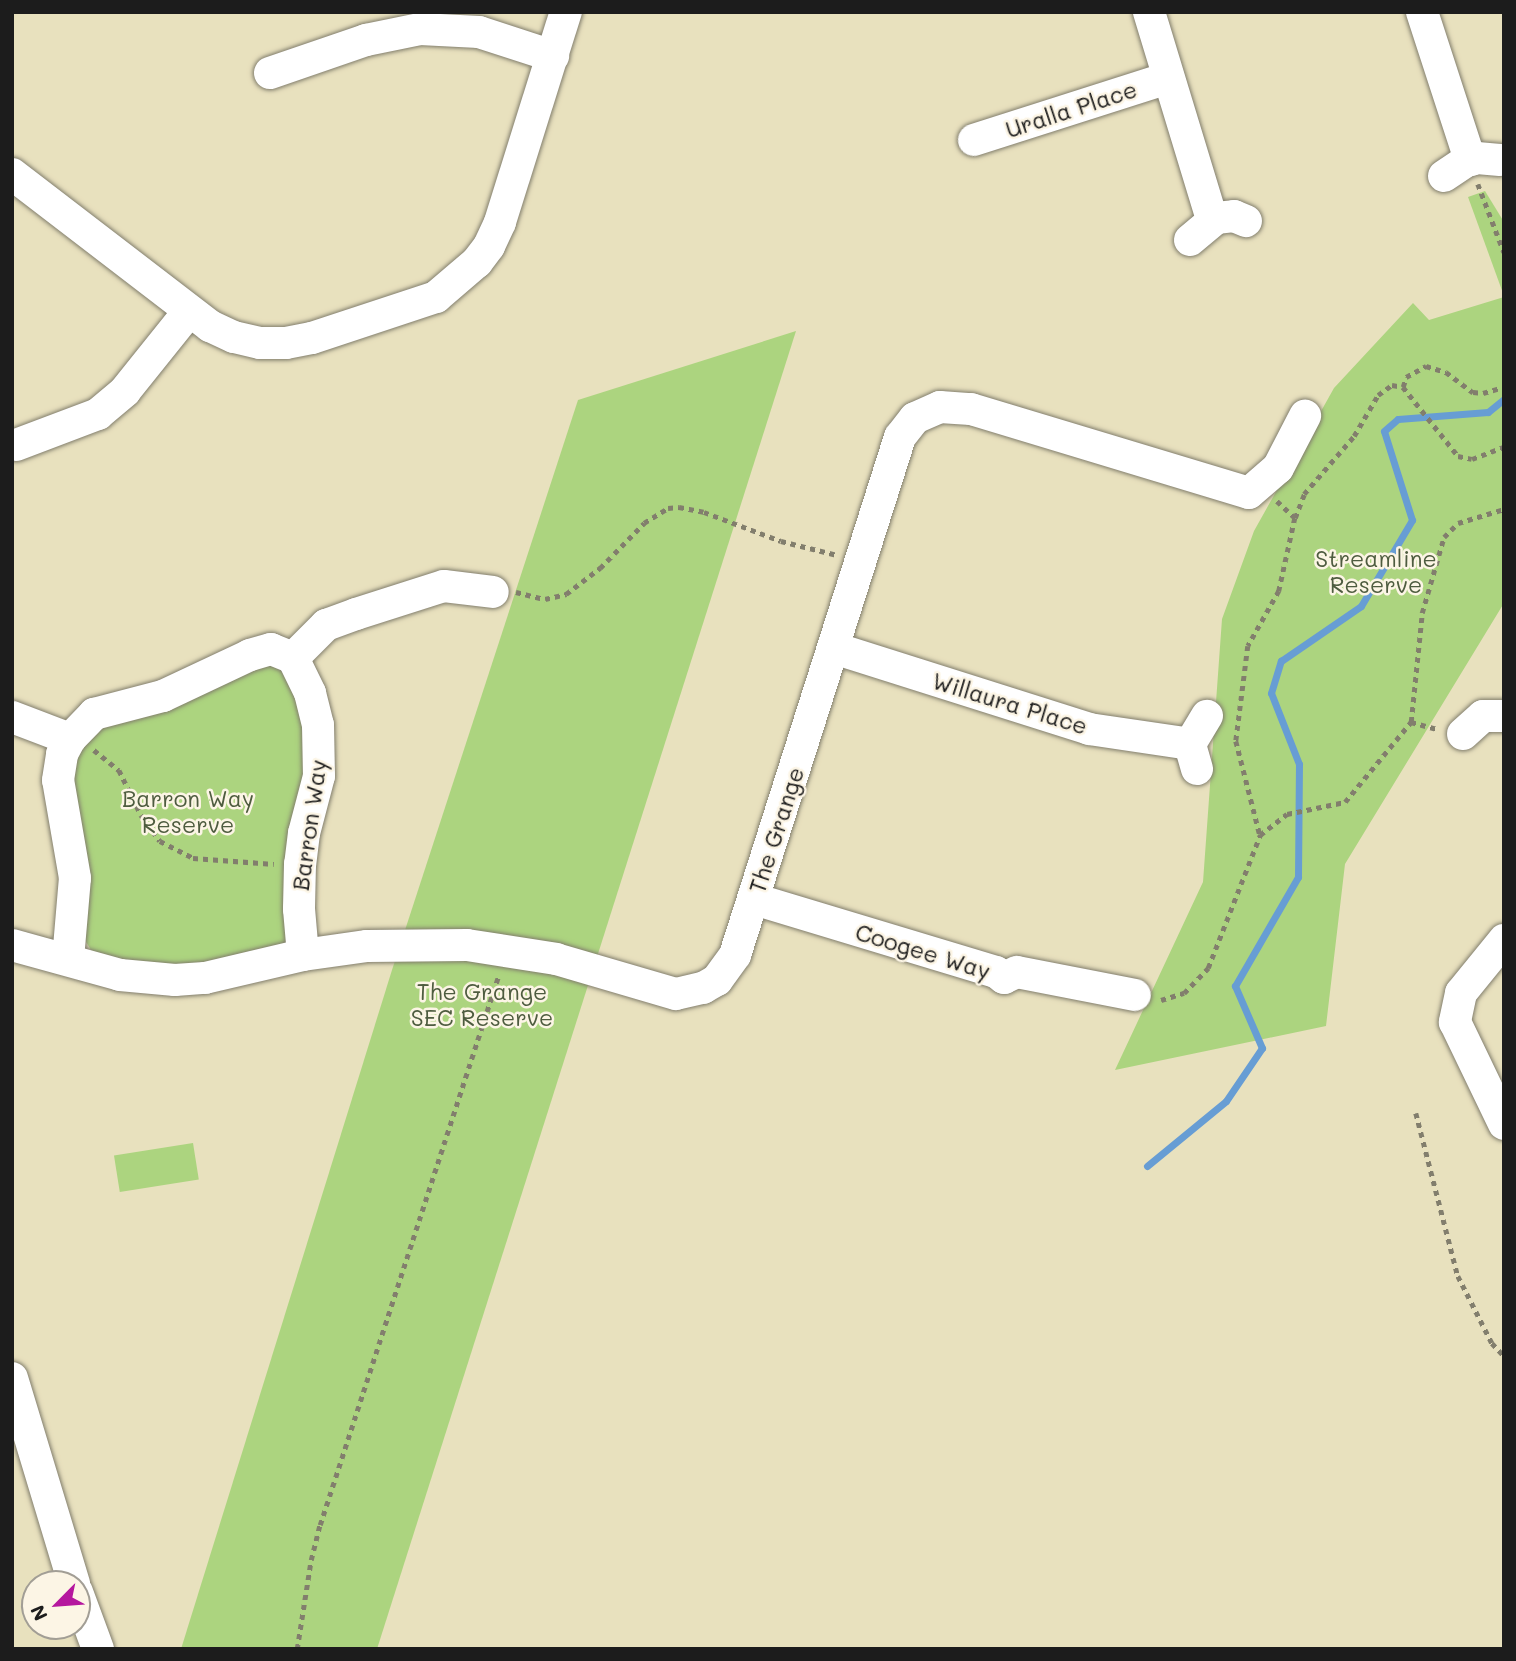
<!DOCTYPE html>
<style>
body{margin:0}
#map{position:relative;width:1516px;height:1661px;overflow:hidden;background:#e8e1be;font-family:Mali,sans-serif}
div>[style]{position:absolute}
.green>*{inset:0;background:#acd47f;transform-origin:0 0}
.stream>*{height:7px;margin:-3.5px;padding:0 3.5px;transform-origin:3.5px;border-radius:3.5px;background:#679dd4}
.path>*{height:4.5px;margin-top:-2.25px;transform-origin:0;background:repeating-linear-gradient(90deg,#827e6d 0 5px,transparent 0 10px)}
.roads{filter:drop-shadow(0 0 2px #827e6d) drop-shadow(0 0 2px #827e6d)}
.minor>*{height:32px;margin:-16px;padding:0 16px;transform-origin:16px;border-radius:16px;background:#fff}
span{translate:-50% -50%;white-space:nowrap;text-align:center;line-height:1.15;-webkit-text-stroke:5px #fcf5e5;paint-order:stroke}
.street-label{font-size:23px;color:#1c1c1c}
.park-label{font-size:23px;color:#4e5c3f}
.frame{position:absolute;inset:0;border:14px solid #1c1c1c;pointer-events:none}
.north{position:absolute;left:21px;top:1570px;width:70px;height:70px;box-sizing:border-box;background:#fcf5e5;border:2px solid #a29e95;border-radius:50%;rotate:245deg;font-size:19px;font-weight:700;line-height:28px;text-align:center;color:#1c1c1c}
.north::after{content:'';display:block;margin:auto;width:24px;height:32px;background:#b5179e;clip-path:polygon(50% 0,100% 100%,50% 72%,0 100%)}
</style>
<div id="map">
<div class="green">
<div style="clip-path:polygon(1485px 191px,1504px 222px,1504px 296px,1468px 197px)"></div>
<div style="clip-path:polygon(1504px 297px,1504px 603px,1345px 864px,1326px 1026px,1115px 1070px,1203px 882px,1222px 619px,1254px 531px,1334px 388px,1413px 303px,1429px 320px)"></div>
<div style="clip-path:polygon(796px 331px,377px 1649px,181px 1649px,392px 970px,578px 400px)"></div>
<div style="clip-path:polygon(257px 660px,283px 661px,311px 735px,289px 943px,204px 968px,139px 967px,94px 955px,85px 940px,67px 780px,79px 743px,97px 723px)"></div>
<div style="left:193px;top:1143px;width:37px;height:80px;rotate:81deg"></div>
</div>
<div class="stream">
<div style="left:1147px;top:1166px;width:102px;rotate:-39.4deg"></div>
<div style="left:1226px;top:1101px;width:64px;rotate:-55.8deg"></div>
<div style="left:1262px;top:1048px;width:68px;rotate:-113.5deg"></div>
<div style="left:1235px;top:986px;width:126px;rotate:-60deg"></div>
<div style="left:1298px;top:877px;width:113px;rotate:-89.5deg"></div>
<div style="left:1299px;top:764px;width:76px;rotate:-111.5deg"></div>
<div style="left:1271px;top:693px;width:34px;rotate:-73deg"></div>
<div style="left:1281px;top:661px;width:97px;rotate:-34.5deg"></div>
<div style="left:1361px;top:606px;width:100px;rotate:-59.3deg"></div>
<div style="left:1412px;top:520px;width:93px;rotate:-107.5deg"></div>
<div style="left:1384px;top:431px;width:18px;rotate:-41deg"></div>
<div style="left:1398px;top:419px;width:90px;rotate:-4.4deg"></div>
<div style="left:1488px;top:412px;width:21px;rotate:-39deg"></div>
</div>
<div class="path">
<div style="left:1478px;top:184px;width:73px;rotate:69.1deg"></div>
<div style="left:1403px;top:387px;width:10px;rotate:-73deg"></div>
<div style="left:1406px;top:377px;width:23px;rotate:-29deg"></div>
<div style="left:1426px;top:366px;width:21px;rotate:17deg"></div>
<div style="left:1446px;top:372px;width:34px;rotate:37deg"></div>
<div style="left:1473px;top:392px;width:10px;rotate:6deg"></div>
<div style="left:1483px;top:393px;width:22px;rotate:-16deg"></div>
<div style="left:1277px;top:501px;width:25px;rotate:43deg"></div>
<div style="left:1295px;top:518px;width:75px;rotate:102.4deg"></div>
<div style="left:1279px;top:591px;width:63px;rotate:119.4deg"></div>
<div style="left:1248px;top:646px;width:96px;rotate:97.2deg"></div>
<div style="left:1236px;top:741px;width:97px;rotate:75.7deg"></div>
<div style="left:1260px;top:835px;width:34px;rotate:-38deg"></div>
<div style="left:1287px;top:814px;width:59px;rotate:-11.7deg"></div>
<div style="left:1345px;top:802px;width:104px;rotate:-50.5deg"></div>
<div style="left:1411px;top:722px;width:28px;rotate:15deg"></div>
<div style="left:1295px;top:518px;width:26px;rotate:-69deg"></div>
<div style="left:1304px;top:494px;width:77px;rotate:-49.2deg"></div>
<div style="left:1354px;top:436px;width:48px;rotate:-59.7deg"></div>
<div style="left:1378px;top:395px;width:17px;rotate:-36deg"></div>
<div style="left:1392px;top:385px;width:11px;rotate:10deg"></div>
<div style="left:1403px;top:387px;width:88px;rotate:51.4deg"></div>
<div style="left:1458px;top:456px;width:14px;rotate:12deg"></div>
<div style="left:1472px;top:459px;width:34px;rotate:-21deg"></div>
<div style="left:516px;top:592px;width:30px;rotate:14deg"></div>
<div style="left:545px;top:599px;width:22px;rotate:-13deg"></div>
<div style="left:566px;top:594px;width:43px;rotate:-37.4deg"></div>
<div style="left:600px;top:568px;width:63px;rotate:-45.6deg"></div>
<div style="left:644px;top:523px;width:28px;rotate:-32deg"></div>
<div style="left:668px;top:508px;width:11px;rotate:-5deg"></div>
<div style="left:679px;top:507px;width:25px;rotate:11deg"></div>
<div style="left:704px;top:512px;width:82px;rotate:20.6deg"></div>
<div style="left:781px;top:541px;width:58px;rotate:14deg"></div>
<div style="left:1411px;top:722px;width:110px;rotate:-84.2deg"></div>
<div style="left:1422px;top:613px;width:79px;rotate:-73.9deg"></div>
<div style="left:1444px;top:537px;width:20px;rotate:-45deg"></div>
<div style="left:1458px;top:523px;width:48px;rotate:-16.9deg"></div>
<div style="left:94px;top:750px;width:32px;rotate:39deg"></div>
<div style="left:119px;top:770px;width:50px;rotate:63.9deg"></div>
<div style="left:141px;top:815px;width:32px;rotate:54deg"></div>
<div style="left:160px;top:841px;width:37px;rotate:27deg"></div>
<div style="left:193px;top:858px;width:81px;rotate:4.2deg"></div>
<div style="left:1161px;top:1000px;width:24px;rotate:-17deg"></div>
<div style="left:1184px;top:993px;width:35px;rotate:-46deg"></div>
<div style="left:1208px;top:968px;width:143px;rotate:-68.6deg"></div>
<div style="left:1416px;top:1113px;width:168px;rotate:75.6deg"></div>
<div style="left:1458px;top:1276px;width:75px;rotate:63.1deg"></div>
<div style="left:1492px;top:1343px;width:18px;rotate:47deg"></div>
<div style="left:297px;top:1649px;width:90px;rotate:-81.1deg"></div>
<div style="left:311px;top:1560px;width:36px;rotate:-76deg"></div>
<div style="left:320px;top:1525px;width:579px;rotate:-72deg"></div>
</div>
<div class="roads">
<div class="minor">
<div style="left:1149px;top:12px;width:217px;rotate:73.1deg"></div>
<div style="left:1422px;top:12px;width:156px;rotate:72deg"></div>
<div style="left:270px;top:73px;width:102px;rotate:-19deg"></div>
<div style="left:366px;top:40px;width:55px;rotate:-11.5deg"></div>
<div style="left:420px;top:29px;width:59px;rotate:2.9deg"></div>
<div style="left:479px;top:32px;width:78px;rotate:18deg"></div>
<div style="left:974px;top:140px;width:204px;rotate:-17.7deg"></div>
<div style="left:12px;top:174px;width:250px;rotate:37.5deg"></div>
<div style="left:210px;top:326px;width:26px;rotate:25deg"></div>
<div style="left:234px;top:337px;width:27px;rotate:13deg"></div>
<div style="left:260px;top:343px;width:26px"></div>
<div style="left:286px;top:343px;width:26px;rotate:-11deg"></div>
<div style="left:312px;top:338px;width:131px;rotate:-18.3deg"></div>
<div style="left:436px;top:297px;width:54px;rotate:-40.5deg"></div>
<div style="left:477px;top:262px;width:20px;rotate:-53deg"></div>
<div style="left:489px;top:246px;width:26px;rotate:-65deg"></div>
<div style="left:500px;top:222px;width:220px;rotate:-72.6deg"></div>
<div style="left:1444px;top:176px;width:27px;rotate:-34deg"></div>
<div style="left:1466px;top:161px;width:11px;rotate:-15deg"></div>
<div style="left:1477px;top:158px;width:23px;rotate:5deg"></div>
<div style="left:1190px;top:240px;width:34px;rotate:-40deg"></div>
<div style="left:1216px;top:218px;width:18px;rotate:-6deg"></div>
<div style="left:1234px;top:216px;width:13px;rotate:23deg"></div>
<div style="left:16px;top:445px;width:88px;rotate:-20.7deg"></div>
<div style="left:98px;top:414px;width:35px;rotate:-40deg"></div>
<div style="left:125px;top:391px;width:102px;rotate:-51.3deg"></div>
<div style="left:834px;top:648px;width:268px;rotate:17.6deg"></div>
<div style="left:1089px;top:729px;width:102px;rotate:8.4deg"></div>
<div style="left:293px;top:658px;width:47px;rotate:-45deg"></div>
<div style="left:326px;top:625px;width:32px;rotate:-20deg"></div>
<div style="left:356px;top:614px;width:92px;rotate:-17.7deg"></div>
<div style="left:444px;top:586px;width:49px;rotate:7deg"></div>
<div style="left:12px;top:717px;width:62px;rotate:20.8deg"></div>
<div style="left:1463px;top:734px;width:27px;rotate:-42deg"></div>
<div style="left:1483px;top:716px;width:21px"></div>
<div style="left:1197px;top:769px;width:26px;rotate:-106deg"></div>
<div style="left:1190px;top:744px;width:33px;rotate:-59deg"></div>
<div style="left:754px;top:899px;width:253px;rotate:16.8deg"></div>
<div style="left:996px;top:972px;width:10px;rotate:37deg"></div>
<div style="left:1004px;top:978px;width:14px;rotate:-25deg"></div>
<div style="left:1017px;top:972px;width:120px;rotate:11deg"></div>
<div style="left:1504px;top:940px;width:68px;rotate:129.1deg"></div>
<div style="left:1461px;top:993px;width:30px;rotate:102deg"></div>
<div style="left:1455px;top:1022px;width:113px;rotate:64.3deg"></div>
<div style="left:12px;top:945px;width:112px;rotate:15.5deg"></div>
<div style="left:120px;top:975px;width:55px;rotate:5.2deg"></div>
<div style="left:175px;top:980px;width:30px;rotate:-4deg"></div>
<div style="left:205px;top:978px;width:101px;rotate:-13.2deg"></div>
<div style="left:303px;top:955px;width:65px;rotate:-8deg"></div>
<div style="left:367px;top:946px;width:100px;rotate:-0.6deg"></div>
<div style="left:467px;top:945px;width:90px;rotate:8.9deg"></div>
<div style="left:556px;top:959px;width:125px;rotate:16.3deg"></div>
<div style="left:676px;top:994px;width:28px;rotate:-13deg"></div>
<div style="left:703px;top:988px;width:16px;rotate:-30deg"></div>
<div style="left:717px;top:980px;width:31px;rotate:-54deg"></div>
<div style="left:735px;top:955px;width:544px;rotate:-72.33deg"></div>
<div style="left:900px;top:437px;width:24px;rotate:-52deg"></div>
<div style="left:915px;top:418px;width:27px;rotate:-24deg"></div>
<div style="left:940px;top:407px;width:31px;rotate:4deg"></div>
<div style="left:971px;top:409px;width:290px;rotate:16.8deg"></div>
<div style="left:1249px;top:493px;width:38px;rotate:-41deg"></div>
<div style="left:1278px;top:468px;width:59px;rotate:-62.6deg"></div>
<div style="left:68px;top:959px;width:81px;rotate:-85.1deg"></div>
<div style="left:75px;top:878px;width:99px;rotate:-99.8deg"></div>
<div style="left:58px;top:780px;width:26px;rotate:-81deg"></div>
<div style="left:62px;top:754px;width:17px;rotate:-62deg"></div>
<div style="left:70px;top:739px;width:35px;rotate:-46deg"></div>
<div style="left:94px;top:714px;width:71px;rotate:-14.6deg"></div>
<div style="left:163px;top:696px;width:96px;rotate:-25.2deg"></div>
<div style="left:250px;top:655px;width:22px;rotate:-16deg"></div>
<div style="left:271px;top:649px;width:24px;rotate:22deg"></div>
<div style="left:293px;top:658px;width:39px;rotate:64deg"></div>
<div style="left:310px;top:693px;width:33px;rotate:76deg"></div>
<div style="left:318px;top:725px;width:51px;rotate:88.9deg"></div>
<div style="left:319px;top:776px;width:59px;rotate:104.7deg"></div>
<div style="left:304px;top:833px;width:31px;rotate:97deg"></div>
<div style="left:300px;top:864px;width:45px;rotate:91.3deg"></div>
<div style="left:299px;top:909px;width:46px;rotate:85deg"></div>
<div style="left:12px;top:1378px;width:215px;rotate:73.2deg"></div>
<div style="left:77px;top:1592px;width:61px;rotate:69.8deg"></div>
</div>
</div>
<div class="street-label">
<span style="left:1071px;top:109px;rotate:-18deg">Uralla Place</span>
<span style="left:1010px;top:703px;rotate:17deg">Willaura Place</span>
<span style="left:309px;top:825px;rotate:-82deg">Barron Way</span>
<span style="left:776px;top:830px;rotate:-72deg">The Grange</span>
<span style="left:923px;top:951px;rotate:17deg">Coogee Way</span>
</div>
<div class="park-label">
<span style="left:1376px;top:571px">Streamline<br>Reserve</span>
<span style="left:188px;top:811px">Barron Way<br>Reserve</span>
<span style="left:482px;top:1004px">The Grange<br>SEC Reserve</span>
</div>
<div class="frame"></div>
<div class="north">N</div>
</div>
